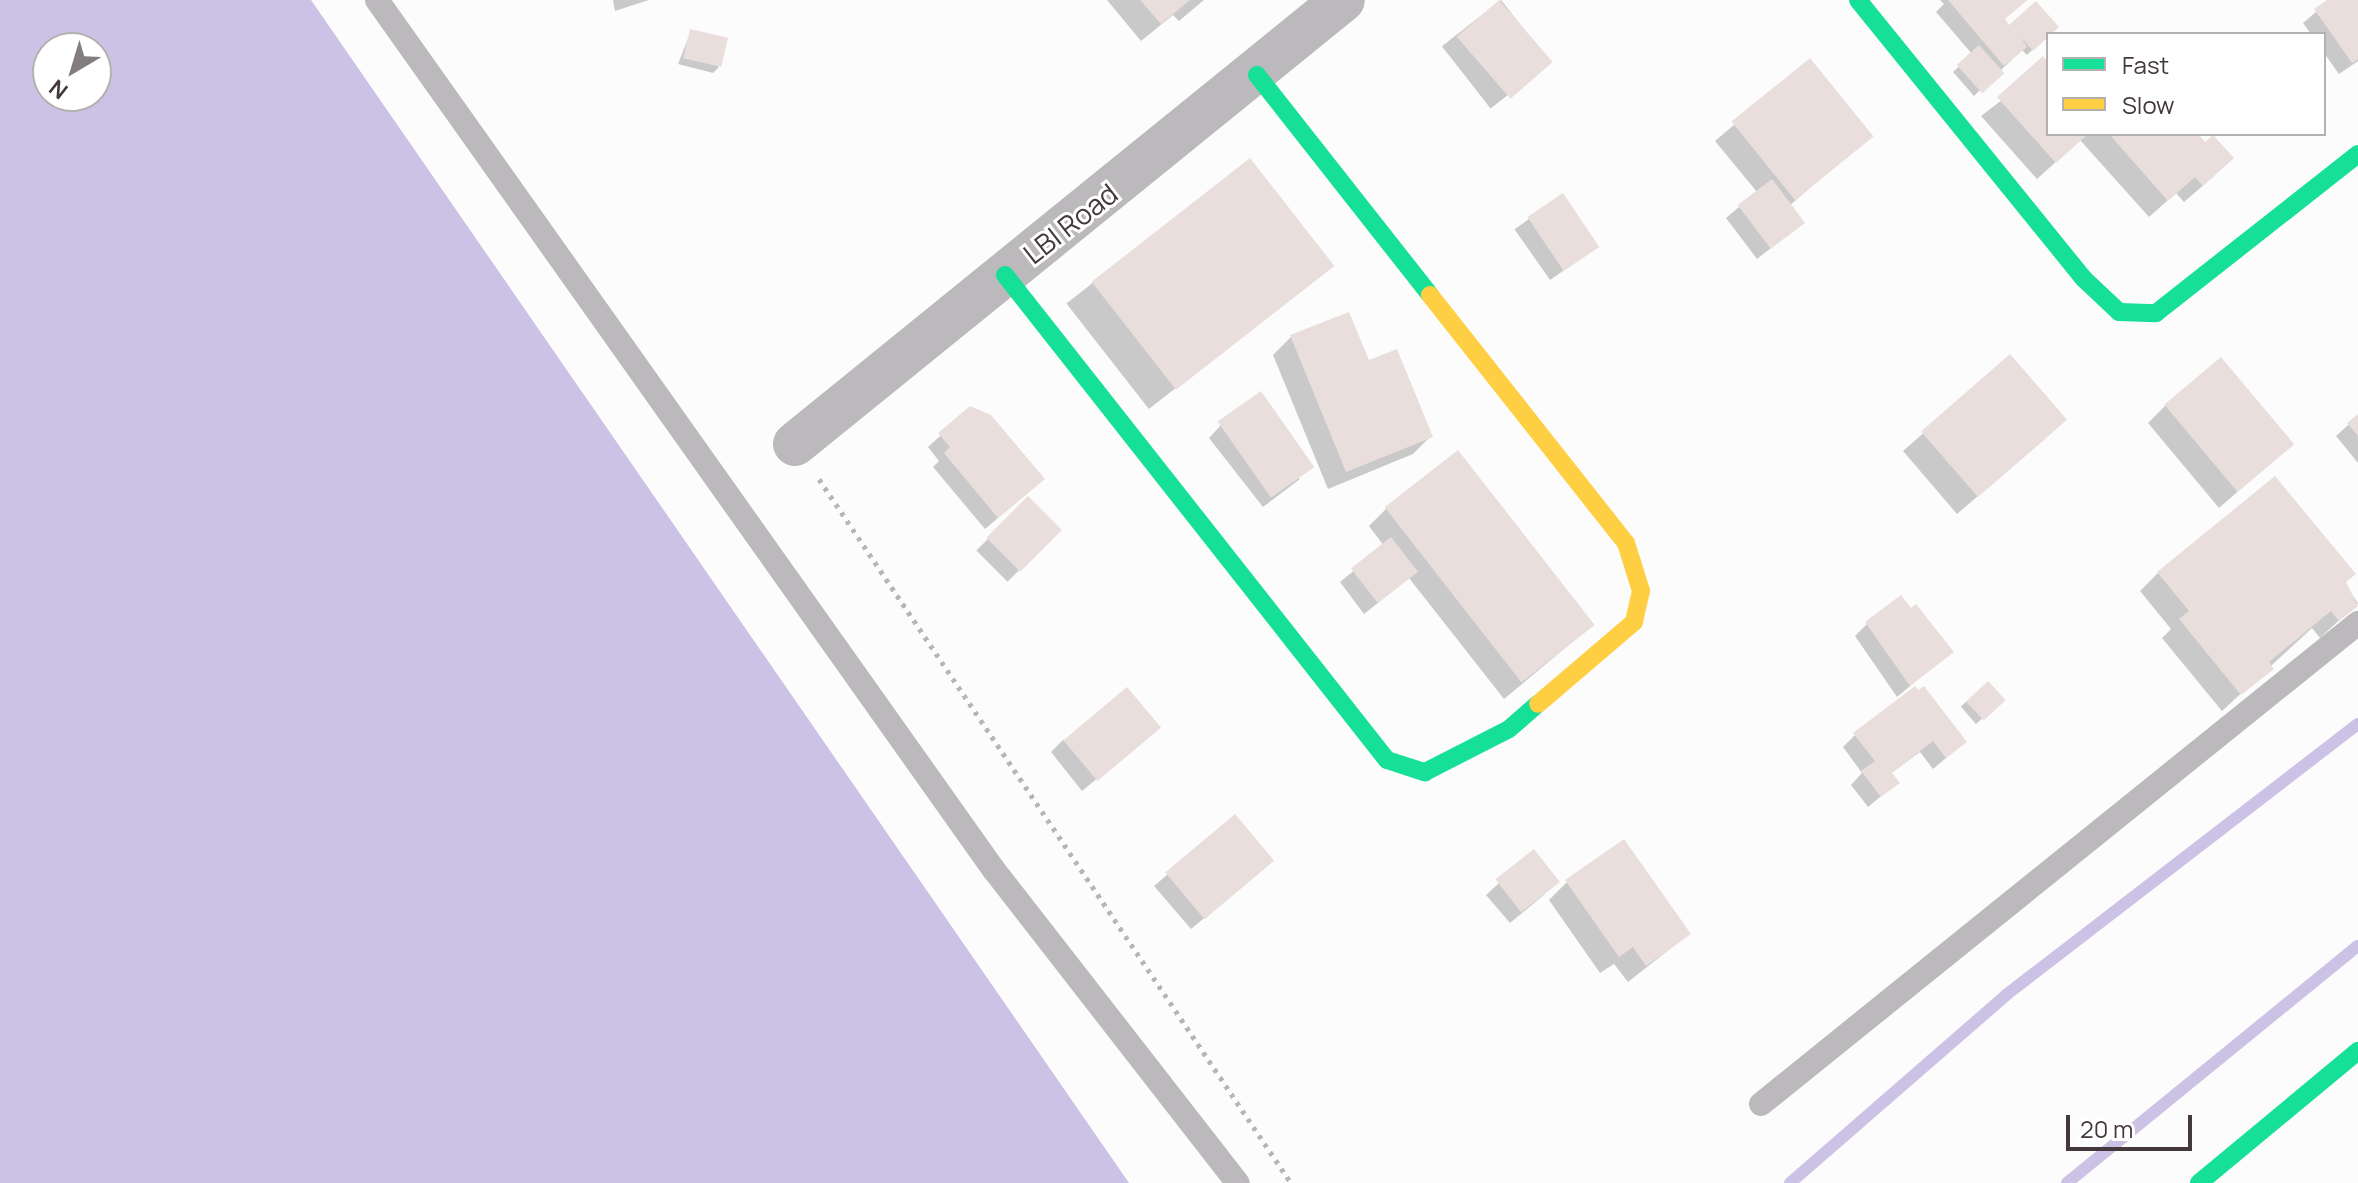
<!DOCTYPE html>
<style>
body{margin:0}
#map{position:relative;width:2358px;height:1183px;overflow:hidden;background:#fcfcfc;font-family:Manrope,sans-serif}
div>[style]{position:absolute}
.water>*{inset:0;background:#cbc2e6}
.shadow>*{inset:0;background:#0003;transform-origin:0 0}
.stream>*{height:12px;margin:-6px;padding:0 6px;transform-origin:6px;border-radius:6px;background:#cbc2e6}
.building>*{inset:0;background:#eadedd;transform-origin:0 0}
.path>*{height:5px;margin-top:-2.5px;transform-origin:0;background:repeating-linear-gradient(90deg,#b7b6b7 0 4px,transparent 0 10px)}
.lane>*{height:24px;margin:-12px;padding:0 12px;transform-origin:12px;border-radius:12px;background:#bbb9bb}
.street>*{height:44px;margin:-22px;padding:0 22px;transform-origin:22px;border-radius:22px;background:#bbb9bb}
.fast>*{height:18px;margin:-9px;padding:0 9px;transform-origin:9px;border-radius:9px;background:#16e098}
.slow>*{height:18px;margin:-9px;padding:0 9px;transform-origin:9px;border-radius:9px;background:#ffcf43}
span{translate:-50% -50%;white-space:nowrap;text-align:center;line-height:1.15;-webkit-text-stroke:6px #fff;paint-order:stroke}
.street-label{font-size:28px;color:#43393d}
.legend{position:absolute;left:2046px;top:32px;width:280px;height:104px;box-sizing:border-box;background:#fff;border:2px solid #b4b0b1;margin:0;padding:10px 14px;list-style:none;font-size:24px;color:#43393d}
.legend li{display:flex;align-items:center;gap:16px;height:40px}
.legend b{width:40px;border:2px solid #b4b0b1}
.north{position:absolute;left:32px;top:32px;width:80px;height:80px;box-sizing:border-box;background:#fff;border:2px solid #b4b0b1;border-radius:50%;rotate:218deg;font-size:22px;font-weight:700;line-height:32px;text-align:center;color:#43393d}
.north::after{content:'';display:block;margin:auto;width:28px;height:36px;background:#847d80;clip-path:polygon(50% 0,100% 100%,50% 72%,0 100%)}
.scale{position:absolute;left:2066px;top:1115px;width:126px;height:36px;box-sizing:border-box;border:4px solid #43393d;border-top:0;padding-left:10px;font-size:24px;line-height:28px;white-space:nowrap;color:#43393d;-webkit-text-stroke:6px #fff;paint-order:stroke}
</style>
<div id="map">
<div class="water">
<div style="clip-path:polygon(evenodd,0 0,311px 0,1129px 1183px,0 1183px,0 0,48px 48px,96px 48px,96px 96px,48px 96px,48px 48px)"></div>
</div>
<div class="shadow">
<div style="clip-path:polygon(613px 0,649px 0,615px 11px)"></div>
<div style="clip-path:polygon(1107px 0,1204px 0,1179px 21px,1173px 15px,1141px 41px)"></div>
<div style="left:1501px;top:0;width:79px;height:75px;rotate:52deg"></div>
<div style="clip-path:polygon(1940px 0,2027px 0,2003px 20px,2009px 28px,2048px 35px,2027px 55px,2022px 50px,1974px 96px,1953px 72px,1972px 54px,1936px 12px,1944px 4px)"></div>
<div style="clip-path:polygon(2330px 0,2358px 0,2358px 61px,2339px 74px,2324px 53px,2324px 34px,2311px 34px,2303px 23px)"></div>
<div style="clip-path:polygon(691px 31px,719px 67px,713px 73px,678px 64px)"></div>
<div style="clip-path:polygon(1809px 61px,1871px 135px,1789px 206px,1803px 223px,1757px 259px,1726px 218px,1757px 192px,1715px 141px)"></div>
<div style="clip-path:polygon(2048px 65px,2048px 134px,2198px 134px,2214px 176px,2184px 202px,2176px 193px,2149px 217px,2080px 140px,2037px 179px,1981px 116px)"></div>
<div style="left:1250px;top:160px;width:134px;height:233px;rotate:52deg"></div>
<div style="left:1562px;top:196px;width:62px;height:58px;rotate:55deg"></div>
<div style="clip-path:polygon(1291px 337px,1368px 363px,1431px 436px,1413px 454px,1328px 489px,1273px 355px)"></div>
<div style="clip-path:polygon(2010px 357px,2046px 438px,1957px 514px,1903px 451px)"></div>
<div style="clip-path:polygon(2166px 405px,2291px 445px,2219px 508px,2148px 423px)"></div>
<div style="clip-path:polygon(970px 409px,1030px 491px,985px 529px,933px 467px,939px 461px,928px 447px)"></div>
<div style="clip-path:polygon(2358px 416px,2358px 463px,2336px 436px)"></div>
<div style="clip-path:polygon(1221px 425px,1300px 479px,1263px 507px,1209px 438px)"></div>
<div style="left:1028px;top:499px;width:44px;height:73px;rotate:45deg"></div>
<div style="clip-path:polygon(1387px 508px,1594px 624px,1504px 699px,1409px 578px,1364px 614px,1340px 582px,1384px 546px,1369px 526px)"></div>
<div style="clip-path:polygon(2158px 573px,2344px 583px,2358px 603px,2320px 638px,2312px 628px,2222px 711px,2162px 638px,2171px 629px,2140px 591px)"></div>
<div style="clip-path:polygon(1910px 611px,1951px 652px,1897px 697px,1855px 636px,1867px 624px)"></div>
<div style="left:1988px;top:683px;width:23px;height:36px;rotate:49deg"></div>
<div style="clip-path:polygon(1158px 728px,1082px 791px,1051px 752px,1063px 740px)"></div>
<div style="clip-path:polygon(1855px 735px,1965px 742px,1933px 769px,1920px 752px,1890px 774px,1897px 783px,1868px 807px,1851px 785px,1862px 773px,1843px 747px)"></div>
<div style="clip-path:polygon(1235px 817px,1259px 873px,1191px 929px,1154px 886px)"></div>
<div style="clip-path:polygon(1533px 852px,1545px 894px,1510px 923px,1486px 895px)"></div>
<div style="clip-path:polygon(1567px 882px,1689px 934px,1628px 982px,1614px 964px,1600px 973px,1549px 900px)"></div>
</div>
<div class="stream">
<div style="left:1790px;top:1183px;width:286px;rotate:-41deg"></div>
<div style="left:2006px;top:995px;width:444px;rotate:-37.6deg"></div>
<div style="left:2067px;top:1183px;width:375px;rotate:-39.2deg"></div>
</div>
<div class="building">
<div style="clip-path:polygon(1140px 0,1190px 0,1161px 24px)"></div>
<div style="left:1499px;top:0;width:82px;height:56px;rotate:49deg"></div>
<div style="clip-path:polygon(1948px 0,2027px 0,2005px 19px,2009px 25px,2036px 1px,2059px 27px,2033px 51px,2021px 37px,2027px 47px,2004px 66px)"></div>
<div style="clip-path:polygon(2327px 0,2358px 0,2358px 59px,2352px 63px,2314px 9px)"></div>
<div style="left:690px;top:29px;width:39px;height:30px;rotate:13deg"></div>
<div style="left:1979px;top:45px;width:38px;height:30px;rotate:48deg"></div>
<div style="clip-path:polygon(2043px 56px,2048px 62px,2048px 134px,2088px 134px,2056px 163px,1997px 97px)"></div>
<div style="left:1810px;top:58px;width:101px;height:101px;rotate:51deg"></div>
<div style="clip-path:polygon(2109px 134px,2198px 134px,2205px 142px,2213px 135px,2234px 158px,2203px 186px,2195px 177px,2168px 201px)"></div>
<div style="left:1250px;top:158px;width:137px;height:201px;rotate:52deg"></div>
<div style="left:1772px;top:179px;width:55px;height:43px;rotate:53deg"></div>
<div style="left:1563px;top:193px;width:65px;height:43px;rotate:56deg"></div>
<div style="clip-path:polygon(1349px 312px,1369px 360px,1397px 349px,1433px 437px,1346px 472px,1290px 335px)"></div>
<div style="left:2010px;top:354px;width:87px;height:118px;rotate:49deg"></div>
<div style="left:2221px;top:357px;width:114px;height:74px;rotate:50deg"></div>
<div style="left:1261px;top:391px;width:93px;height:53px;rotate:55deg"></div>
<div style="clip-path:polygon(970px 406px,991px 415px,1045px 479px,998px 518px,944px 453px,950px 447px,938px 433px)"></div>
<div style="clip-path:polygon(2358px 414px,2358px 436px,2347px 423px)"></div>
<div style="left:1458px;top:450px;width:222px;height:93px;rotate:52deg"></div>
<div style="clip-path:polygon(2275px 476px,2356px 574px,2346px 582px,2358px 606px,2339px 621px,2331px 611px,2269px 662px,2274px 669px,2241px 695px,2179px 619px,2189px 611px,2157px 572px)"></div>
<div style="left:1028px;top:496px;width:48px;height:59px;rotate:45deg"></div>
<div style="left:1391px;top:537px;width:44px;height:51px;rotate:52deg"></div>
<div style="clip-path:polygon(1901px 595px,1911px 608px,1916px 604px,1954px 652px,1910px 686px,1865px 622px)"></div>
<div style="left:1988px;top:681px;width:26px;height:30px;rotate:47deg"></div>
<div style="clip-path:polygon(1915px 686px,1918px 690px,1924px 686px,1967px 742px,1946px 758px,1933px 741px,1892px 773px,1900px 783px,1881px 797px,1861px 771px,1875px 761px,1853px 733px)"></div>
<div style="left:1127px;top:687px;width:53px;height:83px;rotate:50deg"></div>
<div style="left:1235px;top:814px;width:61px;height:91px;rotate:50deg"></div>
<div style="clip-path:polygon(1624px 839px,1691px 934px,1646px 966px,1633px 947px,1619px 957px,1565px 880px)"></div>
<div style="left:1534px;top:849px;width:42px;height:49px;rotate:52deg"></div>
</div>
<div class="path">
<div style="left:819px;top:479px;width:848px;rotate:56.16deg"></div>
</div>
<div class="lane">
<div style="left:377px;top:0;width:1067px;rotate:54.66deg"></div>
<div style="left:994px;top:870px;width:397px;rotate:52.1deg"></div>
<div style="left:1761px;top:1104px;width:767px;rotate:-38.86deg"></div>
</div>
<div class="street">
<div style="left:795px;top:444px;width:705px;rotate:-39.02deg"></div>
</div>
<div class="fast">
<div style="left:1858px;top:0;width:359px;rotate:51deg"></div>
<div style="left:2084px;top:279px;width:48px;rotate:43.3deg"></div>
<div style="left:2119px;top:312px;width:37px;rotate:2deg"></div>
<div style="left:2156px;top:313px;width:257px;rotate:-38.2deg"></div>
<div style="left:1257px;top:75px;width:280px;rotate:51.8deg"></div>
<div style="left:1005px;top:275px;width:617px;rotate:51.78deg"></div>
<div style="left:1387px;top:760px;width:40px;rotate:18deg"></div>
<div style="left:1425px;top:772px;width:94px;rotate:-27.1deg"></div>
<div style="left:1509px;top:729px;width:38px;rotate:-41deg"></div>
<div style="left:2199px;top:1183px;width:207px;rotate:-39.7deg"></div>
</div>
<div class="slow">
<div style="left:1430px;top:295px;width:316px;rotate:51.7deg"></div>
<div style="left:1626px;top:543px;width:50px;rotate:72.6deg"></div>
<div style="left:1641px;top:591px;width:32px;rotate:103deg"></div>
<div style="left:1634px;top:622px;width:126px;rotate:139.5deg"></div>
</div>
<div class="street-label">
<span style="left:1070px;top:223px;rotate:-38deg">LBI Road</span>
</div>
<ul class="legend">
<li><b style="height:10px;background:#16e098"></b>Fast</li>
<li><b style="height:10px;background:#ffcf43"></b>Slow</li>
</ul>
<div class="north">N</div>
<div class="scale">20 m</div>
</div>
